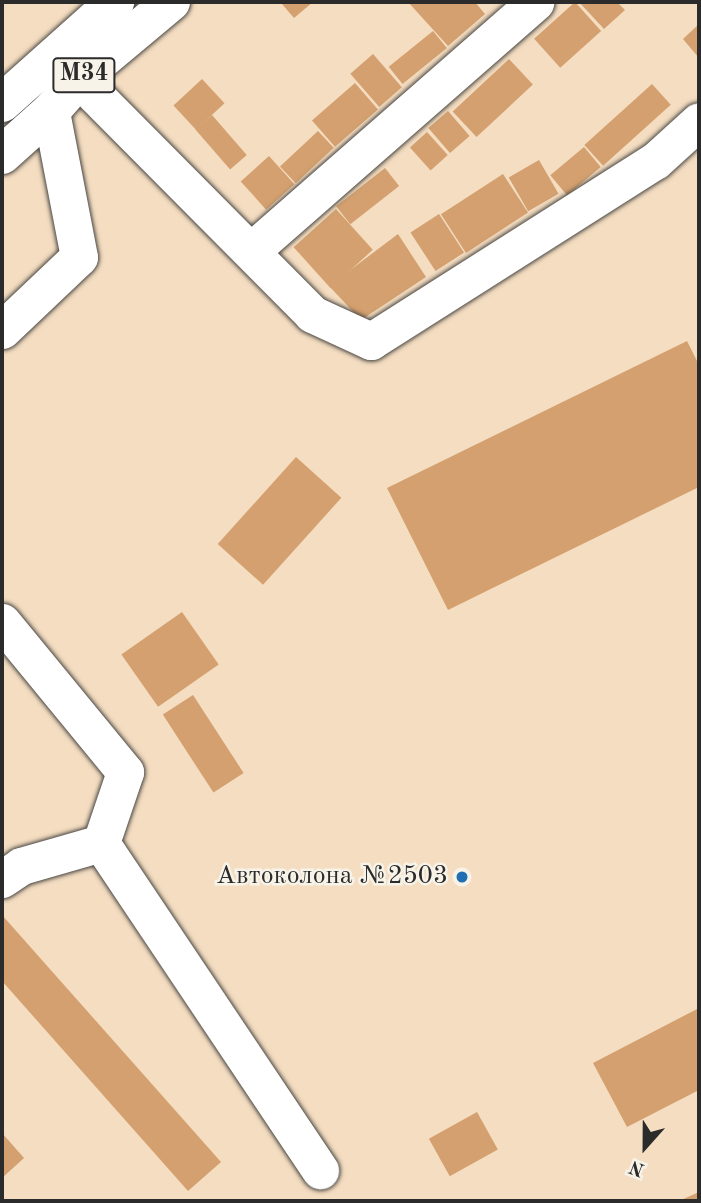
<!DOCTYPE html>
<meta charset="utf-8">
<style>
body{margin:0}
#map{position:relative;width:701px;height:1203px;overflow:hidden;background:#f4ddc1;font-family:"Old Standard TT",serif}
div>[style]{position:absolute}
.building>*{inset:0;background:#d4a06f;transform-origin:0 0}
.roads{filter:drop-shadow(0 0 2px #494642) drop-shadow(0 0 2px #494642)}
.minor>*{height:37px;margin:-18.5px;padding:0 18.5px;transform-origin:18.5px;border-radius:18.5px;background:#fff}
.major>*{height:38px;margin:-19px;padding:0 19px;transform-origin:19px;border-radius:19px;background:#fff}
.dots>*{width:19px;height:19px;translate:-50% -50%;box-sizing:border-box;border:4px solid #f7f3e8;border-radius:50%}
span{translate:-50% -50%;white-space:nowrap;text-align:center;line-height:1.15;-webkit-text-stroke:5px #f7f3e8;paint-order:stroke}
.shield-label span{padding:2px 5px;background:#f7f3e8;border:2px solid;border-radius:5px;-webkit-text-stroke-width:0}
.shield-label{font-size:24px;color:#2b2b2b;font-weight:700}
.poi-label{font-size:26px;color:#2b2b2b}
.right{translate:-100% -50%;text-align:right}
.frame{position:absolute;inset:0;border:4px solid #2b2b2b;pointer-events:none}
.north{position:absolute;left:610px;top:1112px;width:70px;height:70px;-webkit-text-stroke:5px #f7f3e8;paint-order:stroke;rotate:201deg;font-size:19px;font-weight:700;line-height:28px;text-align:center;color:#2b2b2b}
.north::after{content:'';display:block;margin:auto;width:24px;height:32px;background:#2b2b2b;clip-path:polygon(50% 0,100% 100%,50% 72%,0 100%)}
</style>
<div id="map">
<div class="building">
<div style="clip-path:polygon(285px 2px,313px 2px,294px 18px,282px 4px)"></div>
<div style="clip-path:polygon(408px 2px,475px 2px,485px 14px,448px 46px)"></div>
<div style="left:575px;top:2px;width:39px;height:55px;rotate:48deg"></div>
<div style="clip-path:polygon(579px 2px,617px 2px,625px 10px,604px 29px)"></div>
<div style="clip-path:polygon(699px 24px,699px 58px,683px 39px)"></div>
<div style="left:433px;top:31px;width:22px;height:57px;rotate:51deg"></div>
<div style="left:373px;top:54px;width:44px;height:30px;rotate:49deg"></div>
<div style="left:509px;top:59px;width:35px;height:77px;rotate:47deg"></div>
<div style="left:202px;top:79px;width:33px;height:39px;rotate:47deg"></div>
<div style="left:355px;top:83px;width:35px;height:57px;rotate:49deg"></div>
<div style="left:652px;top:84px;width:28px;height:91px;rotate:48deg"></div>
<div style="left:448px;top:111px;width:33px;height:26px;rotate:49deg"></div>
<div style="left:212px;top:115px;width:53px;height:22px;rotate:49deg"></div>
<div style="left:318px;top:131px;width:23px;height:52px;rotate:47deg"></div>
<div style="left:427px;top:132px;width:31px;height:23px;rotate:48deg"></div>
<div style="left:584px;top:147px;width:26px;height:44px;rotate:50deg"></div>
<div style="left:269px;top:156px;width:38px;height:38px;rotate:48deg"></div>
<div style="left:539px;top:160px;width:39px;height:35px;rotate:60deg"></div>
<div style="left:385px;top:168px;width:23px;height:62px;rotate:52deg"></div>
<div style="left:503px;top:174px;width:46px;height:74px;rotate:57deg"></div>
<div style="left:336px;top:209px;width:55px;height:57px;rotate:48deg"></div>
<div style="left:439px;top:214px;width:46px;height:34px;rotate:57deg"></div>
<div style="clip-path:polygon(398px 234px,426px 277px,361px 320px,329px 286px)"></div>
<div style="clip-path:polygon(687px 341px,699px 365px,699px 487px,448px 610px,387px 488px)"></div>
<div style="left:296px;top:457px;width:61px;height:117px;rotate:42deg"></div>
<div style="left:182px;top:612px;width:64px;height:74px;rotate:55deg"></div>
<div style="left:193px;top:695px;width:93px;height:36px;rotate:57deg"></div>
<div style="clip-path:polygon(2px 915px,221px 1162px,188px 1191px,2px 981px)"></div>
<div style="clip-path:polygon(699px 1008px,699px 1090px,627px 1127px,593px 1063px)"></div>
<div style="left:477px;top:1112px;width:43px;height:55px;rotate:61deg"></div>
<div style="clip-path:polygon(2px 1133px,24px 1158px,2px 1178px)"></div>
<div style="clip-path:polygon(699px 1192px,699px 1201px,679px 1201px)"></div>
</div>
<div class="roads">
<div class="minor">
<div style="left:79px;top:79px;width:331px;rotate:45.2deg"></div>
<div style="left:312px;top:314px;width:65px;rotate:24.6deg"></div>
<div style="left:371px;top:341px;width:336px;rotate:-32.4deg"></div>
<div style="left:655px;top:161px;width:59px;rotate:-42.3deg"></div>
<div style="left:251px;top:251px;width:378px;rotate:-41.2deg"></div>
<div style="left:2px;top:330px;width:106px;rotate:-43.5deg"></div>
<div style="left:79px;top:257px;width:149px;rotate:-100.9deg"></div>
<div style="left:2px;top:622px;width:194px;rotate:50.6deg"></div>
<div style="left:125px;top:772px;width:75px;rotate:108.7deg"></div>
<div style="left:101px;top:843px;width:394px;rotate:56.2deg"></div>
<div style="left:2px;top:879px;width:23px;rotate:-34deg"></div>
<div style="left:21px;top:866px;width:83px;rotate:-16deg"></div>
</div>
<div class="major">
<div style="left:2px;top:103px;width:152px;rotate:-41.8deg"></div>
<div style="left:2px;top:155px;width:66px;rotate:-41.9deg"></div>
<div style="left:51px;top:111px;width:43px;rotate:-48.8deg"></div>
<div style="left:79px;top:79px;width:120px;rotate:-39.9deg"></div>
</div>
</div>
<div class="dots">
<div style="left:462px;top:877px;background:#1f6fb2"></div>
</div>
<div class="shield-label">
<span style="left:84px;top:75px">M34</span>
</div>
<div class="poi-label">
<span class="right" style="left:448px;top:877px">Автоколона №2503</span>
</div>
<div class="frame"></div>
<div class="north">N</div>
</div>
